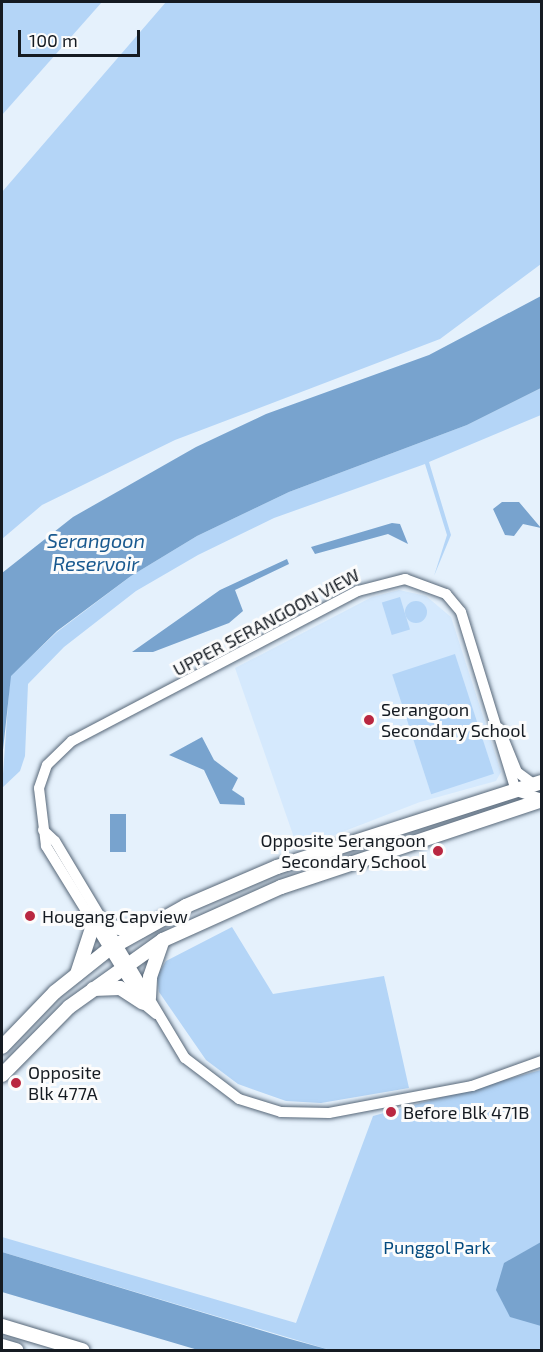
<!DOCTYPE html>
<style>
body{margin:0}
#map{position:relative;width:543px;height:1352px;overflow:hidden;background:#e5f1fc;font-family:"Exo 2",sans-serif}
div>[style]{position:absolute}
.built>*{inset:0;background:#d5e9fd}
.green>*{inset:0;background:#b4d5f7;transform-origin:0 0}
.round{border-radius:50%}
.water>*{inset:0;background:#78a3ce;transform-origin:0 0}
.roads{filter:drop-shadow(0 0 2px #576778) drop-shadow(0 0 2px #576778)}
.minor>*{height:10px;margin:-5px;padding:0 5px;transform-origin:5px;border-radius:5px;background:#fff}
.major>*{height:14px;margin:-7px;padding:0 7px;transform-origin:7px;border-radius:7px;background:#fff}
.dots>*{width:16px;height:16px;translate:-50% -50%;box-sizing:border-box;border:3px solid #fcfcfc;border-radius:50%}
span{translate:-50% -50%;white-space:nowrap;text-align:center;line-height:1.15;-webkit-text-stroke:6px #fcfcfc;paint-order:stroke}
.street-label{font-size:18px;color:#151b22}
.poi-label{font-size:18px;color:#151b22}
.left{translate:0 -50%;text-align:left}
.right{translate:-100% -50%;text-align:right}
.park-label{font-size:18px;color:#02497e}
.water-label{font-size:20px;color:#19598f;font-style:italic}
.frame{position:absolute;inset:0;border:3px solid #151b22;pointer-events:none}
.scale{position:absolute;left:18px;top:30px;width:122px;height:27px;box-sizing:border-box;border:3px solid #151b22;border-top:0;padding-left:8px;font-size:18px;line-height:21px;white-space:nowrap;color:#151b22;-webkit-text-stroke:4px #fcfcfc;paint-order:stroke}
</style>
<div id="map">
<div class="built">
<div style="clip-path:polygon(399px 590px,426px 596px,451px 617px,501px 772px,496px 781px,420px 802px,298px 849px,235px 668px,372px 597px)"></div>
</div>
<div class="green">
<div style="clip-path:polygon(2px 2px,102px 2px,2px 115px)"></div>
<div style="clip-path:polygon(166px 2px,541px 2px,541px 264px,440px 339px,175px 440px,42px 505px,2px 539px,2px 192px)"></div>
<div style="clip-path:polygon(541px 388px,541px 415px,429px 462px,451px 535px,434px 576px,447px 535px,425px 464px,274px 518px,198px 555px,136px 591px,64px 647px,28px 684px,25px 756px,20px 771px,2px 788px,10px 676px,57px 632px,131px 576px,197px 536px,289px 492px,467px 425px)"></div>
<div style="left:400px;top:597px;width:34px;height:19px;rotate:73deg"></div>
<div class="round" style="left:405px;top:601px;width:22px;height:22px"></div>
<div style="left:455px;top:654px;width:126px;height:66px;rotate:72deg"></div>
<div style="clip-path:polygon(232px 927px,273px 994px,384px 976px,409px 1088px,321px 1103px,286px 1101px,238px 1084px,206px 1060px,159px 992px,157px 976px,166px 961px)"></div>
<div style="clip-path:polygon(541px 1070px,541px 1350px,330px 1350px,2px 1252px,2px 1237px,296px 1323px,373px 1116px)"></div>
</div>
<div class="water">
<div style="clip-path:polygon(541px 296px,541px 388px,467px 425px,289px 492px,197px 536px,131px 576px,57px 631px,11px 676px,2px 759px,2px 573px,73px 517px,196px 447px,266px 414px,429px 355px)"></div>
<div style="clip-path:polygon(502px 502px,519px 502px,541px 528px,523px 524px,514px 536px,505px 535px,493px 509px)"></div>
<div style="clip-path:polygon(392px 523px,400px 524px,408px 544px,388px 534px,315px 554px,311px 547px)"></div>
<div style="clip-path:polygon(287px 559px,289px 564px,235px 590px,243px 611px,229px 623px,153px 652px,132px 652px,220px 590px)"></div>
<div style="clip-path:polygon(202px 737px,214px 760px,238px 778px,232px 790px,244px 798px,245px 805px,220px 804px,204px 770px,169px 755px)"></div>
<div style="left:110px;top:814px;width:16px;height:38px"></div>
<div style="clip-path:polygon(541px 1242px,541px 1326px,510px 1317px,496px 1290px,504px 1263px)"></div>
<div style="clip-path:polygon(2px 1252px,290px 1339px,330px 1350px,198px 1350px,2px 1292px)"></div>
</div>
<div class="roads">
<div class="minor">
<div style="left:499px;top:728px;width:48px;rotate:67.8deg"></div>
<div style="left:517px;top:772px;width:22px;rotate:36deg"></div>
<div style="left:43px;top:830px;width:16px;rotate:43deg"></div>
<div style="left:55px;top:841px;width:253px;rotate:59.1deg"></div>
<div style="left:185px;top:1058px;width:68px;rotate:37.2deg"></div>
<div style="left:239px;top:1099px;width:44px;rotate:17.2deg"></div>
<div style="left:281px;top:1112px;width:48px;rotate:1.2deg"></div>
<div style="left:329px;top:1113px;width:146px;rotate:-10.7deg"></div>
<div style="left:472px;top:1086px;width:74px;rotate:-19.7deg"></div>
<div style="left:156px;top:1014px;width:17px;rotate:-140deg"></div>
<div style="left:143px;top:1003px;width:185px;rotate:-121.7deg"></div>
<div style="left:46px;top:846px;width:58px;rotate:-96.9deg"></div>
<div style="left:39px;top:788px;width:24px;rotate:-71deg"></div>
<div style="left:47px;top:765px;width:35px;rotate:-44deg"></div>
<div style="left:72px;top:741px;width:323px;rotate:-27.7deg"></div>
<div style="left:358px;top:591px;width:49px;rotate:-14.3deg"></div>
<div style="left:405px;top:579px;width:44px;rotate:20.1deg"></div>
<div style="left:446px;top:594px;width:23px;rotate:50deg"></div>
<div style="left:461px;top:612px;width:187px;rotate:72.9deg"></div>
<div style="left:516px;top:791px;width:27px;rotate:17deg"></div>
</div>
<div class="major">
<div style="left:105px;top:926px;width:36px;rotate:8deg"></div>
<div style="left:77px;top:974px;width:52px;rotate:-71.9deg"></div>
<div style="left:93px;top:989px;width:27px;rotate:-2deg"></div>
<div style="left:120px;top:988px;width:27px;rotate:33deg"></div>
<div style="left:149px;top:998px;width:21px;rotate:-87deg"></div>
<div style="left:150px;top:977px;width:39px;rotate:-71deg"></div>
<div style="left:2px;top:1047px;width:76px;rotate:-46.1deg"></div>
<div style="left:55px;top:992px;width:69px;rotate:-38.5deg"></div>
<div style="left:109px;top:949px;width:88px;rotate:-29.2deg"></div>
<div style="left:186px;top:906px;width:99px;rotate:-23.2deg"></div>
<div style="left:277px;top:867px;width:278px;rotate:-17.8deg"></div>
<div style="left:2px;top:1075px;width:95px;rotate:-45.4deg"></div>
<div style="left:69px;top:1007px;width:115px;rotate:-35.5deg"></div>
<div style="left:163px;top:940px;width:129px;rotate:-24.2deg"></div>
<div style="left:281px;top:887px;width:275px;rotate:-18.4deg"></div>
<div style="left:2px;top:1326px;width:84px;rotate:16.7deg"></div>
<div style="left:2px;top:1346px;width:15px;rotate:16deg"></div>
</div>
</div>
<div class="dots">
<div style="left:369px;top:720px;background:#b92741"></div>
<div style="left:438px;top:851px;background:#b92741"></div>
<div style="left:30px;top:916px;background:#b92741"></div>
<div style="left:16px;top:1083px;background:#b92741"></div>
<div style="left:391px;top:1112px;background:#b92741"></div>
</div>
<div class="street-label">
<span style="left:266px;top:622px;rotate:-28deg">UPPER SERANGOON VIEW</span>
</div>
<div class="poi-label">
<span class="left" style="left:381px;top:720px">Serangoon<br>Secondary School</span>
<span class="right" style="left:426px;top:851px">Opposite Serangoon<br>Secondary School</span>
<span class="left" style="left:42px;top:916px">Hougang Capview</span>
<span class="left" style="left:28px;top:1083px">Opposite<br>Blk 477A</span>
<span class="left" style="left:403px;top:1112px">Before Blk 471B</span>
</div>
<div class="park-label">
<span style="left:437px;top:1247px">Punggol Park</span>
</div>
<div class="water-label">
<span style="left:96px;top:552px">Serangoon<br>Reservoir</span>
</div>
<div class="frame"></div>
<div class="scale">100 m</div>
</div>
